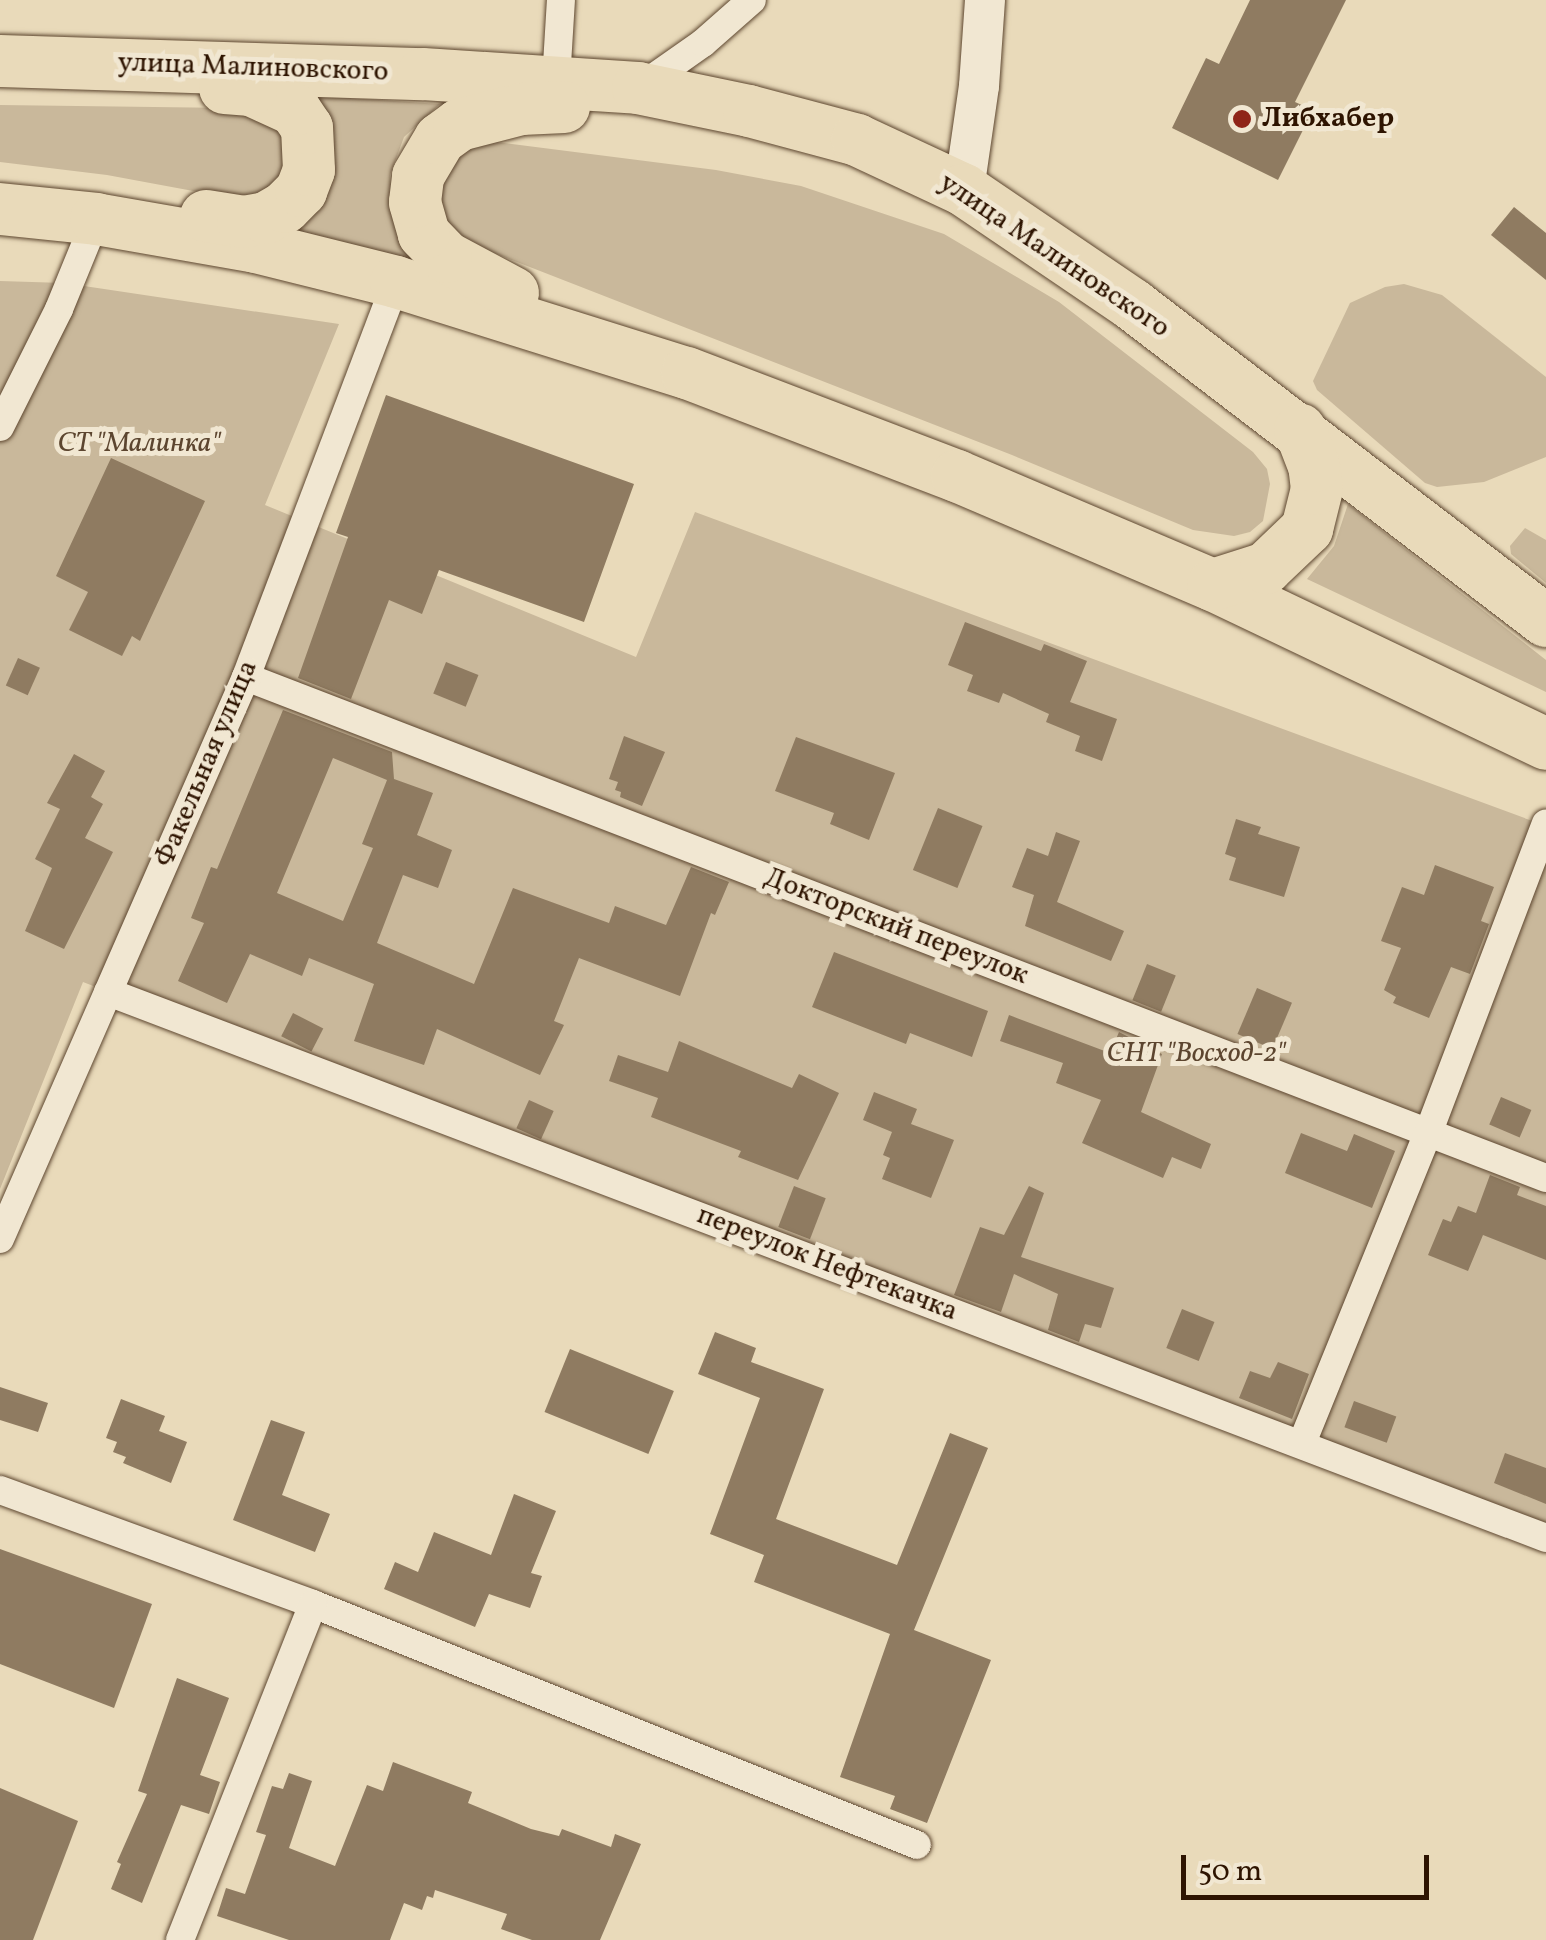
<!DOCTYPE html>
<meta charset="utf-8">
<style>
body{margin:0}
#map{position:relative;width:1546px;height:1940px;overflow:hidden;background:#e9daba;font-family:Vollkorn,serif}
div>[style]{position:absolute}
.green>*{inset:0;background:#c9b89b}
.building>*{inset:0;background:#8f7b61;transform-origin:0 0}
.roads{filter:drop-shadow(0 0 2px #5d462f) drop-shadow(0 0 2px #5d462f)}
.street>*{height:28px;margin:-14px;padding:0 14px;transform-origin:14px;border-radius:14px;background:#f1e7d2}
.secondary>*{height:40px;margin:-20px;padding:0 20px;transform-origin:20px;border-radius:20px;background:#f1e7d2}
.highway>*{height:52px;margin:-26px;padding:0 26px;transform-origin:26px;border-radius:26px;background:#e9daba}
.dots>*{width:28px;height:28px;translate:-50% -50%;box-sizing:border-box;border:5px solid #f1e7d2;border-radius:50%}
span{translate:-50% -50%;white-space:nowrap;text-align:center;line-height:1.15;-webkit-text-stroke:10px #f1e7d2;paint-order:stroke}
.street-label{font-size:28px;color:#2e1401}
.poi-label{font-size:28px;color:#2e1401;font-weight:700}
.left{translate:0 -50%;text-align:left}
.park-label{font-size:28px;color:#5c452f;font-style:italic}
.scale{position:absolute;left:1181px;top:1855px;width:248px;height:45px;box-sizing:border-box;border:5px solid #2e1401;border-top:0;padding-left:12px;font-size:30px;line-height:35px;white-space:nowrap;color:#2e1401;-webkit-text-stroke:8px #f1e7d2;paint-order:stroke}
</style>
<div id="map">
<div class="green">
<div style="clip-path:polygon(317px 96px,440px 104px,404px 137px,390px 175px,394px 223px,412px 261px,296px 230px,335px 168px,333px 131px)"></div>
<div style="clip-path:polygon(0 105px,231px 108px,268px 118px,286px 141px,284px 172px,264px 197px,231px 198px,107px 175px,0 162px)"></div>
<div style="clip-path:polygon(488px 141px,716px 170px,801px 186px,944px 234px,1059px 302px,1253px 452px,1267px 469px,1270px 484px,1263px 521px,1250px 532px,1234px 536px,1193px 530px,1012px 455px,471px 244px,457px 235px,438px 209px,446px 162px,457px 151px)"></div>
<div style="clip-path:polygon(0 281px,64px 283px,339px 324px,265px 505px,636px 657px,695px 512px,1546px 826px,1546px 1549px,83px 982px,0 1189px)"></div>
<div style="clip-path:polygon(1404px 284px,1442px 295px,1546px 377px,1546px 457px,1484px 482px,1437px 487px,1425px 483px,1317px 390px,1313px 381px,1350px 303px,1385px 287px)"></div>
<div style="clip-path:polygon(1348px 504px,1546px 660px,1546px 692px,1307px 579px,1334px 546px)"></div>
<div style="clip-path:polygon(1525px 528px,1546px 540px,1546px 583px,1511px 554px,1510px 546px)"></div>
</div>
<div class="building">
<div style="clip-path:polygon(1250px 0,1346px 0,1295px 102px,1313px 110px,1278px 180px,1172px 128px,1206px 58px,1219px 64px)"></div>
<div style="clip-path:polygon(1514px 207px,1546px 233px,1546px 280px,1491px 235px)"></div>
<div style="clip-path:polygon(386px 395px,634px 484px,584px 622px,439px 570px,422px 614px,389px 600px,351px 699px,298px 678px,348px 537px,336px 533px)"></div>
<div style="clip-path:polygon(111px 458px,205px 501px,140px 641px,132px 636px,122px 656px,69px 630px,88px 592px,56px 576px)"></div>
<div style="clip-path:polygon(965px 622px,1041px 651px,1044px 644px,1087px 661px,1070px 702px,1117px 719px,1102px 761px,1075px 751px,1080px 736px,1046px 722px,1049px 714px,1003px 693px,999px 703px,967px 691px,973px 675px,948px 665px)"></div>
<div style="left:18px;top:658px;width:24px;height:30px;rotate:24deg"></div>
<div style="left:446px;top:662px;width:35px;height:34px;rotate:22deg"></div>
<div style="clip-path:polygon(evenodd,283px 710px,392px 752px,394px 779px,433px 793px,417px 835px,452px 850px,438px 888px,403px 875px,377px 943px,474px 984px,513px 888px,609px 923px,615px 906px,666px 925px,691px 867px,729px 882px,715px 915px,711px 913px,680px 996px,579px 958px,554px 1021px,564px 1025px,540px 1075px,437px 1029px,424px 1065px,354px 1041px,374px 984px,309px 958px,302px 976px,250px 954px,227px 1003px,178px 981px,204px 923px,191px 918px,211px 867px,217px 869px,283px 710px,333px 758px,387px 780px,362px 844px,373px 848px,343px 921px,277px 893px,333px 758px)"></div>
<div style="clip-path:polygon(624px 736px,665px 752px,642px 806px,620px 797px,621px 792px,615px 790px,618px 782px,609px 779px)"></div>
<div style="clip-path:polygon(796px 737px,895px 773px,869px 840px,830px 824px,834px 813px,775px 791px)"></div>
<div style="clip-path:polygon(74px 754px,105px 771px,91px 797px,103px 804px,85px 838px,113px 852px,64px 949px,25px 931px,52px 868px,35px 859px,60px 809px,47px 803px)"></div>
<div style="left:938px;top:808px;width:48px;height:67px;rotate:22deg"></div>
<div style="clip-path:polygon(1236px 819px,1261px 827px,1258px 834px,1300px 847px,1284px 897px,1229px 880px,1236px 858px,1225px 854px)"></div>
<div style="clip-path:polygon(1056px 832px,1080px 841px,1057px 902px,1124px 931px,1111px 961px,1025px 926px,1034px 895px,1012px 887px,1027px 848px,1048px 856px)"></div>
<div style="clip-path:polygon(1435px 865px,1494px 887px,1481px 921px,1489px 924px,1470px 974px,1451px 967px,1429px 1018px,1393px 1003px,1396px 997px,1384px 990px,1401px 948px,1381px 941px,1402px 887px,1424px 895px)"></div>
<div style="clip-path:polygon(834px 952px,988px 1011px,972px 1057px,910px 1033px,906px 1044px,812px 1007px)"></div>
<div style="left:1147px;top:964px;width:31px;height:39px;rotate:22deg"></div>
<div style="left:1257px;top:988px;width:38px;height:50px;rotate:23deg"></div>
<div style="left:293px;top:1013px;width:34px;height:26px;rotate:27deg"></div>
<div style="clip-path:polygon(1009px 1015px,1110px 1053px,1119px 1032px,1162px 1054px,1141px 1112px,1211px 1144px,1201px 1169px,1172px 1157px,1163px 1178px,1082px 1143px,1101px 1100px,1056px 1083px,1063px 1063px,1000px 1041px)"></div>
<div style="clip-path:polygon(679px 1041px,792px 1088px,799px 1074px,839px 1093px,798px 1180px,738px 1157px,741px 1151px,651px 1117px,658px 1098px,609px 1081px,618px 1055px,668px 1072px)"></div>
<div style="clip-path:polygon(874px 1092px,917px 1109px,911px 1124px,954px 1140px,931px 1198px,882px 1179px,890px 1158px,883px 1155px,892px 1132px,863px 1120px)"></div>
<div style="left:1501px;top:1097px;width:33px;height:30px;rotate:23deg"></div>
<div style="left:529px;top:1100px;width:27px;height:31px;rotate:24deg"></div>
<div style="clip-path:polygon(1301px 1133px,1347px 1151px,1354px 1134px,1395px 1151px,1372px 1208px,1285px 1173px)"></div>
<div style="clip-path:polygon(1490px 1175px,1520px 1187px,1517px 1195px,1546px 1206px,1546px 1260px,1483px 1235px,1468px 1271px,1428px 1255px,1443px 1219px,1451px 1222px,1458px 1206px,1476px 1213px)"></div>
<div style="left:794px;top:1186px;width:34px;height:44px;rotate:21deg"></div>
<div style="clip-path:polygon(1029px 1186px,1044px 1193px,1021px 1257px,1114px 1288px,1101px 1328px,1085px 1324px,1079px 1342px,1048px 1330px,1058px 1294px,1014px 1274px,1001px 1312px,954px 1295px,980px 1227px,1004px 1235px)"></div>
<div style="left:1182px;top:1309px;width:35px;height:42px;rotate:22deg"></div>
<div style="clip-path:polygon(715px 1332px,756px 1348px,751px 1362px,824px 1389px,776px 1519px,897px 1565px,950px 1433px,988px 1448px,914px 1630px,991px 1660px,927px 1823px,890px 1809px,895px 1796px,840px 1777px,890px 1634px,754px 1582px,764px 1555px,710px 1534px,760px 1398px,698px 1374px)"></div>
<div style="left:570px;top:1349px;width:112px;height:68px;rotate:22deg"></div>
<div style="clip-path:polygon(1278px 1362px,1309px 1374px,1292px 1419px,1239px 1398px,1250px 1371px,1270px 1378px)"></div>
<div style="clip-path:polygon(0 1387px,48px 1403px,38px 1432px,0 1420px)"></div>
<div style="clip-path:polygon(121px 1399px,165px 1416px,159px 1431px,187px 1442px,171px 1483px,123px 1463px,126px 1457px,113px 1452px,117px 1442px,106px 1438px)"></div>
<div style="left:1354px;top:1401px;width:45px;height:28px;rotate:20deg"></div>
<div style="clip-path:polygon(271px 1420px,305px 1432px,282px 1495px,330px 1514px,315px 1552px,233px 1520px)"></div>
<div style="clip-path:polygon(1505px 1453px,1546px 1468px,1546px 1504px,1494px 1483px)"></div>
<div style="clip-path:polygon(514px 1494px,556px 1511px,531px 1573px,542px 1576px,530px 1608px,489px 1594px,475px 1627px,384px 1589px,395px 1562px,418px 1572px,434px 1532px,491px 1555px)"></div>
<div style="clip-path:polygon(0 1549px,152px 1604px,114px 1708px,0 1664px)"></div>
<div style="clip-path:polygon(177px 1678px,229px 1698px,200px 1775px,220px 1782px,209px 1814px,181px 1805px,142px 1903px,111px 1889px,121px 1864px,117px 1862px,147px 1794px,138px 1791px)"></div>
<div style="clip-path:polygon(393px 1762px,472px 1792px,468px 1803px,531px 1829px,559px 1836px,562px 1829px,611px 1847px,615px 1834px,641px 1844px,600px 1940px,532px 1940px,501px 1929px,507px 1914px,435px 1890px,433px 1898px,427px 1896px,422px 1910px,404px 1903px,390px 1940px,289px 1940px,217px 1916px,226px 1888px,245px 1894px,266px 1835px,256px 1832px,272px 1786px,283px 1789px,289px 1773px,312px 1781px,289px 1848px,335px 1866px,367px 1785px,383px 1791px)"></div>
<div style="clip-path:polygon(0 1788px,78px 1821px,33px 1940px,0 1940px)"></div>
</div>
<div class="roads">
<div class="street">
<div style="left:556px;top:81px;width:81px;rotate:-86.5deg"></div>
<div style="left:639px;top:88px;width:78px;rotate:-35.1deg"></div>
<div style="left:703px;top:43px;width:65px;rotate:-41.3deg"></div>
<div style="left:0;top:427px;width:132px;rotate:-63.4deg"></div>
<div style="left:59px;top:309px;width:97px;rotate:-67.7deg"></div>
<div style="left:246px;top:677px;width:1393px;rotate:21.08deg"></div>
<div style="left:108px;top:992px;width:1538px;rotate:20.79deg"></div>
<div style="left:0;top:1239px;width:613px;rotate:-66.36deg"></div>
<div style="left:246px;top:677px;width:423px;rotate:-69.2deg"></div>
<div style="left:1302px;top:1443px;width:337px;rotate:-67.9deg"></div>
<div style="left:1429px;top:1131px;width:329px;rotate:-69.2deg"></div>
<div style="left:0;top:1490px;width:333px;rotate:20deg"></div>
<div style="left:313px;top:1604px;width:650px;rotate:21.75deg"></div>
<div style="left:180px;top:1940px;width:361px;rotate:-68.4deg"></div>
</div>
<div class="secondary">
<div style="left:964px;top:190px;width:105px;rotate:-81.8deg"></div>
<div style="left:979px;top:86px;width:86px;rotate:-86deg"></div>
</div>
<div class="highway">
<div style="left:0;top:61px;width:423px;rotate:1.8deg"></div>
<div style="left:423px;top:74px;width:215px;rotate:3.7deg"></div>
<div style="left:638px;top:88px;width:113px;rotate:11.7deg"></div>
<div style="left:749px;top:111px;width:112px;rotate:15deg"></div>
<div style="left:857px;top:140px;width:118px;rotate:25deg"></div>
<div style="left:964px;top:190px;width:204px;rotate:34.2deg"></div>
<div style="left:1133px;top:305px;width:520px;rotate:37.42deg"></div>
<div style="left:0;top:209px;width:97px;rotate:5.9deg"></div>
<div style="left:96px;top:219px;width:162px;rotate:9.9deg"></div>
<div style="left:256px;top:247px;width:144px;rotate:14deg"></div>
<div style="left:396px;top:282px;width:305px;rotate:17.4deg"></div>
<div style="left:687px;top:373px;width:289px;rotate:20.9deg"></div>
<div style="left:957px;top:476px;width:278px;rotate:23.1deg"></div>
<div style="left:1213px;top:585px;width:369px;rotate:25.5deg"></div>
<div style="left:206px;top:216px;width:37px;rotate:9deg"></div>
<div style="left:243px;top:222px;width:23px;rotate:-10deg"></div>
<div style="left:266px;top:218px;width:22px;rotate:-30deg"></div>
<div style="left:285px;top:207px;width:23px;rotate:-45deg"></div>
<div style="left:301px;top:191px;width:22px;rotate:-69deg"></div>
<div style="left:309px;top:170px;width:42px;rotate:-92.7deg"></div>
<div style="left:307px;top:128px;width:22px;rotate:-124deg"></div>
<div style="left:295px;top:110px;width:48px;rotate:-155.6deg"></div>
<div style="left:251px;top:90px;width:26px;rotate:-176deg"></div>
<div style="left:513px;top:293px;width:76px;rotate:-151.8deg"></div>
<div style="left:446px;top:257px;width:32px;rotate:-134deg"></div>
<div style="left:424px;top:234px;width:33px;rotate:-106deg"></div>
<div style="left:415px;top:202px;width:26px;rotate:-83deg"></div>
<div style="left:418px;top:176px;width:43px;rotate:-59.3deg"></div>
<div style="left:440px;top:139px;width:24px;rotate:-36deg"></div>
<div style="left:459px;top:125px;width:64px;rotate:-14.5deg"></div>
<div style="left:521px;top:109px;width:43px;rotate:-2.7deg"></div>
<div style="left:1213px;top:585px;width:56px;rotate:-17.8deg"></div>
<div style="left:1266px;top:568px;width:57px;rotate:-43.6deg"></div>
<div style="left:1307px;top:529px;width:41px;rotate:-76deg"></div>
<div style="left:1317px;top:489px;width:23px;rotate:-97deg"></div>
<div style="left:1314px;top:466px;width:39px;rotate:-111deg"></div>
</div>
</div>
<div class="dots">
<div style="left:1242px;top:119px;background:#8f2418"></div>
</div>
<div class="street-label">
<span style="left:253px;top:68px;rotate:2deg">улица Малиновского</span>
<span style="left:1054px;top:256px;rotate:34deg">улица Малиновского</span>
<span style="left:207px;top:764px;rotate:-67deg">Факельная улица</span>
<span style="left:896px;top:927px;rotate:21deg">Докторский переулок</span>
<span style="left:827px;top:1264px;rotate:21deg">переулок Нефтекачка</span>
</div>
<div class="poi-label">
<span class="left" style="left:1262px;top:119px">Либхабер</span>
</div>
<div class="park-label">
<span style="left:139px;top:444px">СТ "Малинка"</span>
<span style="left:1196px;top:1054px">СНТ "Восход-2"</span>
</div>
<div class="scale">50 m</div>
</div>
